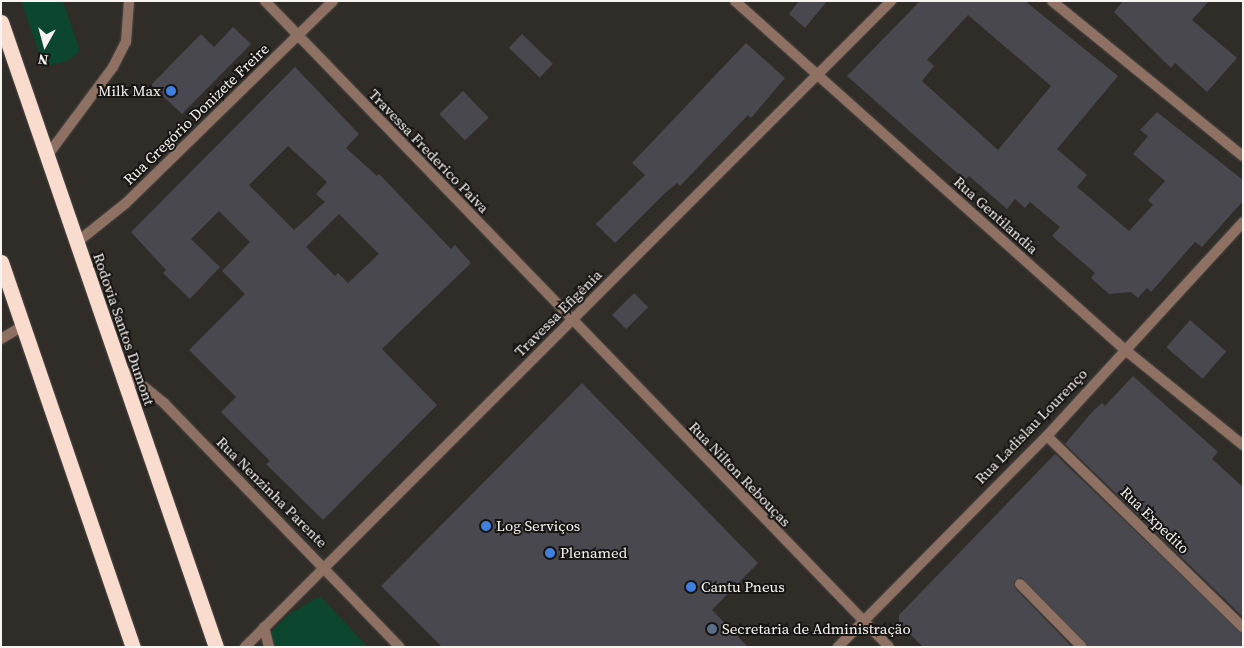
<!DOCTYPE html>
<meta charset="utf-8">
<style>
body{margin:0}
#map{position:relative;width:1244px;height:648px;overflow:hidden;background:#302c28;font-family:"Source Serif 4",serif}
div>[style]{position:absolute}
.green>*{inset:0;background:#0c462e}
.building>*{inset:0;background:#48484e;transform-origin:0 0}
.roads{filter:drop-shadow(0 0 1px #4c4844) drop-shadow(0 0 1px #4c4844)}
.lane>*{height:10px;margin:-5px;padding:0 5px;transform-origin:5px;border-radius:5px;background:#8f7163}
.street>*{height:10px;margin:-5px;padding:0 5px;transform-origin:5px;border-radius:5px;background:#8f7163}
.highway>*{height:15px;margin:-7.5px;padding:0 7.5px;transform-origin:7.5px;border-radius:7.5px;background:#fadcce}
.dots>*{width:14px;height:14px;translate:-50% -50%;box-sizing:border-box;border:2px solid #171513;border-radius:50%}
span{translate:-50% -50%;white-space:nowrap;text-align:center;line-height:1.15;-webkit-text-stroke:4px #171513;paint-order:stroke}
.poi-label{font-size:15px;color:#f7f4f1}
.right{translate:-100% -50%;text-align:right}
.left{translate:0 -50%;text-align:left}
.street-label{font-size:15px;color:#f7f4f1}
.frame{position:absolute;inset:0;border:2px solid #f7f4f1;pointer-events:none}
.north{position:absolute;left:20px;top:20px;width:50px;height:50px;-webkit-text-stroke:4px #171513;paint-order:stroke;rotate:187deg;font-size:14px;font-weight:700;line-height:20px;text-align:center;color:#f7f4f1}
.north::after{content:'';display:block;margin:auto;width:18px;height:22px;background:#f7f4f1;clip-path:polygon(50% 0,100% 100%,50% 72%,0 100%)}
</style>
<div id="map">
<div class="green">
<div style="clip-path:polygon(21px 1px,63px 1px,80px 51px,67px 61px,44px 67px)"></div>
<div style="clip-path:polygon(320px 596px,368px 647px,266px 647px,272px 631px,288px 615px)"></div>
</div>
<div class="building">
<div style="clip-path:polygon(799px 1px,827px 1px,805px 28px,789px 14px)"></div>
<div style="clip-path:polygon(evenodd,920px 1px,1025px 1px,1118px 76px,1057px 149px,1087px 175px,1077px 187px,1129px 231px,1153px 205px,1148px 200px,1165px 181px,1133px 154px,1148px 136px,1140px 130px,1157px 112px,1243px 180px,1243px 201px,1202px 247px,1195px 242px,1151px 292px,1147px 288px,1138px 298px,1131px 292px,1109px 294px,1091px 278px,1095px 273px,1052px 236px,1060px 227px,1030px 202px,1025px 208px,1015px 199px,1007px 209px,969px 176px,965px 180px,847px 76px,920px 1px,968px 15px,1051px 86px,998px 150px,922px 81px,934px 66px,927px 60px,968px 15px)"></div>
<div style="clip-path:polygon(1123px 1px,1209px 1px,1192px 20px,1237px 58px,1207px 92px,1175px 63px,1171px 68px,1114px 12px)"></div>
<div style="clip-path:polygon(233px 27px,251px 44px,182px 114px,151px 85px,201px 34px,214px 47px)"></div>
<div style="left:522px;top:34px;width:43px;height:19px;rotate:44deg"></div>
<div style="clip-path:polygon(746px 43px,785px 78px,751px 118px,748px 115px,680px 186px,677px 183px,665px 193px,615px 243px,596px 224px,645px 175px,632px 163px)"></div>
<div style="clip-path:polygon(evenodd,295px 67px,359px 134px,346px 148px,377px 176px,379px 174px,451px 249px,455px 245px,471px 263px,382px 349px,437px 405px,323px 520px,266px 464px,270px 461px,221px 412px,236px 397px,189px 350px,245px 294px,222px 271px,250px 242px,219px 211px,191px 239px,220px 267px,190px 299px,163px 273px,166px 270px,131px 232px,295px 67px,288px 146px,327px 182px,316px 194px,325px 202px,294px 230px,249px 185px,288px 146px,295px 67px,339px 214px,379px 254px,348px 283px,338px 273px,335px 276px,306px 247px,339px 214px)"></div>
<div style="left:463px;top:91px;width:37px;height:33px;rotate:46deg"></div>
<div style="left:634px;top:293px;width:20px;height:31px;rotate:45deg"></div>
<div style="left:1190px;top:320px;width:48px;height:36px;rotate:41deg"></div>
<div style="clip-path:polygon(1133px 376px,1218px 452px,1212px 459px,1243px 487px,1243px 617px,1065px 444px,1093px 411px,1102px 403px,1105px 406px)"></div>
<div style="clip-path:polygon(582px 383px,758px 563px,712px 610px,748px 647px,442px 647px,381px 586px)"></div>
<div style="clip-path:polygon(1055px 454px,1243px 634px,1243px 647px,1089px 647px,1021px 577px,1014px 582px,1015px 588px,1072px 647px,923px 647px,899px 623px,899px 615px)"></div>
</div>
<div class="roads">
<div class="lane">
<div style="left:47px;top:156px;width:111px;rotate:-53.4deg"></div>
<div style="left:113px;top:67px;width:28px;rotate:-63deg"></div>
<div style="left:126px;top:42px;width:41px;rotate:-85.8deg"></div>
</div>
<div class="street">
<div style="left:265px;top:1px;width:898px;rotate:45.99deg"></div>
<div style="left:735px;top:1px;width:522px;rotate:41.82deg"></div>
<div style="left:1124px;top:349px;width:153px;rotate:38.9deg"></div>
<div style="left:1052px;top:1px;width:246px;rotate:39.1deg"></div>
<div style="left:76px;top:243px;width:64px;rotate:-38.7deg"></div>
<div style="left:126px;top:203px;width:289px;rotate:-44.3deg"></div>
<div style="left:1px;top:339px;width:26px;rotate:-31deg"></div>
<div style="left:121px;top:368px;width:55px;rotate:39.1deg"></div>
<div style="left:164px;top:403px;width:339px;rotate:46deg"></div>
<div style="left:1047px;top:436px;width:274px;rotate:44.3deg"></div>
<div style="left:1020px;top:584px;width:88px;rotate:45.5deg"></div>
<div style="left:264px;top:627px;width:21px;rotate:76deg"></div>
<div style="left:245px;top:647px;width:914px;rotate:-45deg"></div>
<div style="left:838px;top:647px;width:297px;rotate:-45.3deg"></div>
<div style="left:1047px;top:436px;width:290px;rotate:-47.5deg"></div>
</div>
<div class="highway">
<div style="left:1px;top:22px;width:661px;rotate:71.02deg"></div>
<div style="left:1px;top:262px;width:407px;rotate:71.1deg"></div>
</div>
</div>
<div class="dots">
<div style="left:171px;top:91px;background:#3f7fe0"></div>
<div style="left:486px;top:526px;background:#3f7fe0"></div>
<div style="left:550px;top:553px;background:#3f7fe0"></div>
<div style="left:691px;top:587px;background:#3f7fe0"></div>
<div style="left:712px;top:629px;background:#5c6f8a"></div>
</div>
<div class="poi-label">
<span class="right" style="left:161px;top:91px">Milk Max</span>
<span class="left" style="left:496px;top:526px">Log Serviços</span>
<span class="left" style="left:560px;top:553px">Plenamed</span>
<span class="left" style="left:701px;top:587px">Cantu Pneus</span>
<span class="left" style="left:722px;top:629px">Secretaria de Administração</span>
</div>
<div class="street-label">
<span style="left:196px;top:114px;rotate:-44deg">Rua Gregório Donizete Freire</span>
<span style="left:429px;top:151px;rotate:46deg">Travessa Frederico Paiva</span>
<span style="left:996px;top:215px;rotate:42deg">Rua Gentilandia</span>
<span style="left:558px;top:313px;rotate:-45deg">Travessa Efigênia</span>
<span style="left:124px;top:329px;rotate:71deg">Rodovia Santos Dumont</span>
<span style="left:1031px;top:426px;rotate:-46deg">Rua Ladislau Lourenço</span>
<span style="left:740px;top:474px;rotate:46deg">Rua Nilton Rebouças</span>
<span style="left:272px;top:492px;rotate:45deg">Rua Nenzinha Parente</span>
<span style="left:1155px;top:520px;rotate:44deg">Rua Expedito</span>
</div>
<div class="frame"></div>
<div class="north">N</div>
</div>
